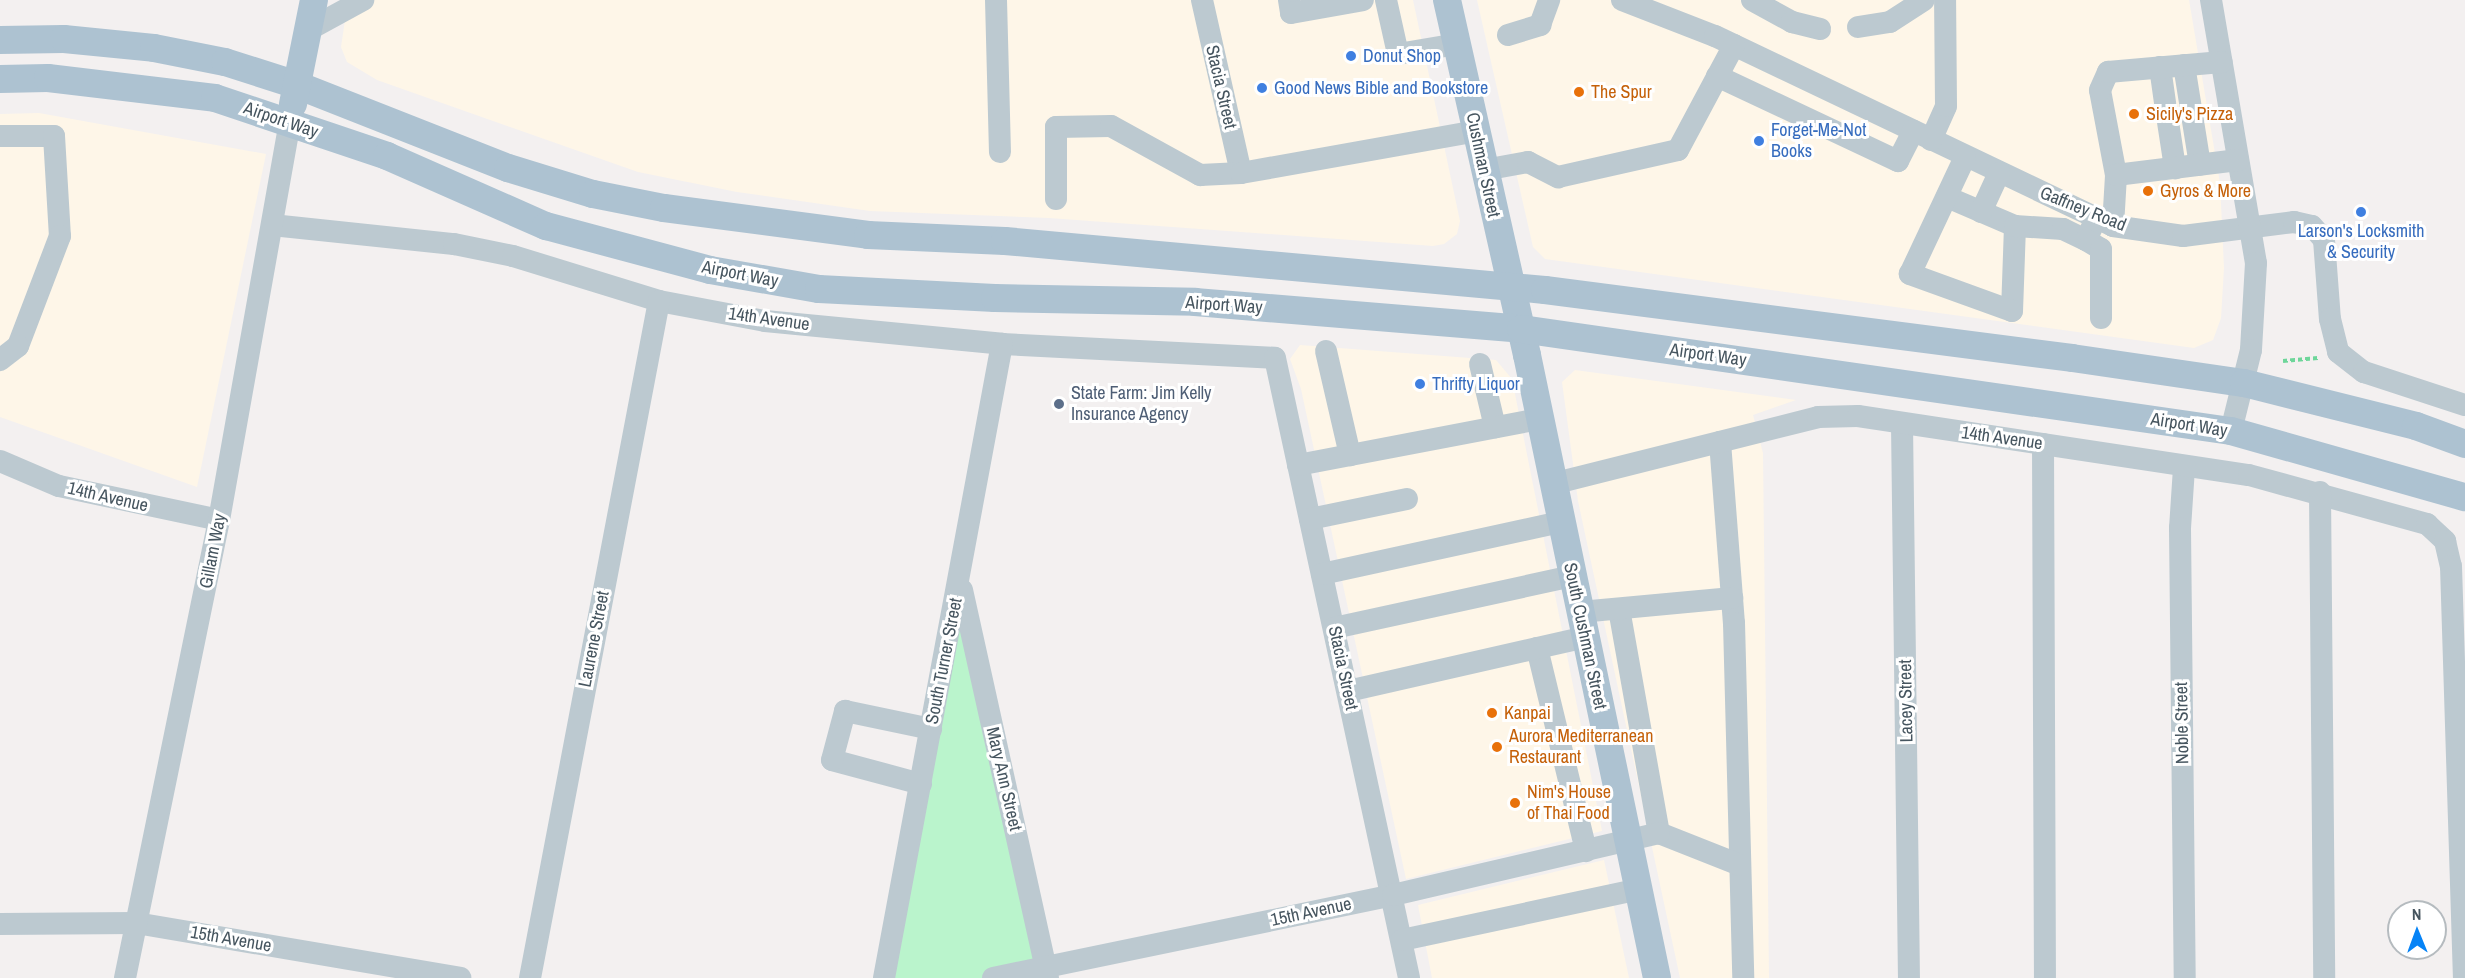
<!DOCTYPE html>
<style>
body{margin:0}
#map{position:relative;width:2465px;height:978px;overflow:hidden;background:#f3f0f0;font-family:"Archivo Narrow",sans-serif}
div>[style]{position:absolute}
.commercial>*{inset:0;background:#fef6e8}
.green>*{inset:0;background:#baf4cc}
.path>*{height:4px;margin-top:-2px;transform-origin:0;background:repeating-linear-gradient(90deg,#6ed69a 0 4.5px,transparent 0 7.5px)}
.minor>*{height:22px;margin:-11px;padding:0 11px;transform-origin:11px;border-radius:11px;background:#bcc9d0}
.major>*{height:28px;margin:-14px;padding:0 14px;transform-origin:14px;border-radius:14px;background:#adc2d1}
.dots>*{width:16px;height:16px;translate:-50% -50%;box-sizing:border-box;border:3px solid #fff;border-radius:50%}
span{translate:-50% -50%;white-space:nowrap;text-align:center;line-height:1.15;-webkit-text-stroke:6px #fff;paint-order:stroke}
.shop-label{font-size:18px;color:#366cbe}
.left{translate:0 -50%;text-align:left}
.street-label{font-size:18px;color:#46555f}
.food-label{font-size:18px;color:#c56008}
.service-label{font-size:18px;color:#4e5e75}
.north{position:absolute;left:2387px;top:900px;width:60px;height:60px;box-sizing:border-box;background:#fff;border:2px solid #b5bbbf;border-radius:50%;rotate:359deg;font-size:16px;font-weight:700;line-height:24px;text-align:center;color:#46555f}
.north::after{content:'';display:block;margin:auto;width:21px;height:27px;background:#0683f6;clip-path:polygon(50% 0,100% 100%,50% 72%,0 100%)}
</style>
<div id="map">
<div class="commercial">
<div style="clip-path:polygon(348px 0,1413px 0,1460px 221px,1457px 234px,1444px 244px,1433px 246px,1049px 218px,870px 211px,737px 192px,638px 172px,377px 80px,347px 62px,341px 47px)"></div>
<div style="clip-path:polygon(1477px 0,2189px 0,2220px 183px,2224px 268px,2221px 318px,2213px 340px,2194px 348px,1545px 259px,1533px 247px)"></div>
<div style="clip-path:polygon(39px 113px,266px 154px,197px 487px,0 417px,0 114px)"></div>
<div style="clip-path:polygon(1300px 345px,1496px 360px,1512px 379px,1602px 831px,1406px 879px,1301px 389px,1290px 359px)"></div>
<div style="clip-path:polygon(1575px 370px,1796px 400px,1753px 415px,1763px 453px,1769px 978px,1680px 978px,1578px 501px,1562px 382px)"></div>
<div style="clip-path:polygon(1604px 860px,1629px 978px,1432px 978px,1418px 905px)"></div>
</div>
<div class="green">
<div style="clip-path:polygon(960px 581px,1046px 967px,993px 978px,884px 978px)"></div>
</div>
<div class="path">
<div style="left:2283px;top:361px;width:35px;rotate:-5deg"></div>
</div>
<div class="minor">
<div style="left:996px;top:0;width:152px;rotate:88.5deg"></div>
<div style="left:1202px;top:0;width:177px;rotate:77.3deg"></div>
<div style="left:1289px;top:0;width:13px;rotate:81deg"></div>
<div style="left:1291px;top:13px;width:73px;rotate:-10.2deg"></div>
<div style="left:1386px;top:0;width:55px;rotate:77.5deg"></div>
<div style="left:1398px;top:54px;width:60px;rotate:-9.6deg"></div>
<div style="left:1622px;top:0;width:100px;rotate:21.2deg"></div>
<div style="left:1715px;top:36px;width:441px;rotate:25.5deg"></div>
<div style="left:2113px;top:226px;width:71px;rotate:8.1deg"></div>
<div style="left:2183px;top:236px;width:112px;rotate:-7.2deg"></div>
<div style="left:2294px;top:222px;width:18px;rotate:13deg"></div>
<div style="left:2312px;top:226px;width:18px;rotate:49deg"></div>
<div style="left:2324px;top:240px;width:79px;rotate:85.7deg"></div>
<div style="left:2330px;top:319px;width:34px;rotate:76deg"></div>
<div style="left:2338px;top:352px;width:33px;rotate:38deg"></div>
<div style="left:2364px;top:372px;width:106px;rotate:18.1deg"></div>
<div style="left:1752px;top:0;width:46px;rotate:28.8deg"></div>
<div style="left:1792px;top:22px;width:29px;rotate:14deg"></div>
<div style="left:2211px;top:0;width:267px;rotate:80.3deg"></div>
<div style="left:2256px;top:263px;width:87px;rotate:93.3deg"></div>
<div style="left:2251px;top:350px;width:83px;rotate:103.9deg"></div>
<div style="left:1858px;top:27px;width:32px;rotate:-9deg"></div>
<div style="left:1890px;top:22px;width:40px;rotate:-32.9deg"></div>
<div style="left:308px;top:30px;width:63px;rotate:-28.6deg"></div>
<div style="left:1508px;top:35px;width:34px;rotate:-17deg"></div>
<div style="left:1540px;top:25px;width:27px;rotate:-70deg"></div>
<div style="left:2184px;top:65px;width:101px;rotate:80.9deg"></div>
<div style="left:2160px;top:67px;width:37px;rotate:82deg"></div>
<div style="left:1717px;top:76px;width:200px;rotate:25.2deg"></div>
<div style="left:1898px;top:161px;width:34px;rotate:-63deg"></div>
<div style="left:2168px;top:122px;width:47px;rotate:81.3deg"></div>
<div style="left:0;top:136px;width:54px"></div>
<div style="left:54px;top:136px;width:100px;rotate:86.6deg"></div>
<div style="left:60px;top:236px;width:118px;rotate:110.9deg"></div>
<div style="left:18px;top:346px;width:23px;rotate:142deg"></div>
<div style="left:1931px;top:140px;width:37px;rotate:-66deg"></div>
<div style="left:1946px;top:106px;width:106px;rotate:-90.5deg"></div>
<div style="left:1484px;top:170px;width:45px;rotate:-10.3deg"></div>
<div style="left:1528px;top:162px;width:34px;rotate:27deg"></div>
<div style="left:1558px;top:177px;width:123px;rotate:-12.7deg"></div>
<div style="left:1678px;top:150px;width:119px;rotate:-61.9deg"></div>
<div style="left:2116px;top:175px;width:86px;rotate:-100.7deg"></div>
<div style="left:2100px;top:90px;width:20px;rotate:-66deg"></div>
<div style="left:2108px;top:72px;width:114px;rotate:-5deg"></div>
<div style="left:1947px;top:197px;width:74px;rotate:23.1deg"></div>
<div style="left:2015px;top:226px;width:85px;rotate:92deg"></div>
<div style="left:2012px;top:311px;width:109px;rotate:-160.1deg"></div>
<div style="left:1910px;top:274px;width:129px;rotate:-64.8deg"></div>
<div style="left:1056px;top:199px;width:72px;rotate:-90deg"></div>
<div style="left:1056px;top:127px;width:55px;rotate:-1deg"></div>
<div style="left:1111px;top:126px;width:102px;rotate:28.8deg"></div>
<div style="left:1200px;top:175px;width:41px;rotate:-2.8deg"></div>
<div style="left:1241px;top:173px;width:239px;rotate:-10.1deg"></div>
<div style="left:1981px;top:212px;width:43px;rotate:-65.2deg"></div>
<div style="left:272px;top:225px;width:183px;rotate:6deg"></div>
<div style="left:454px;top:244px;width:60px;rotate:11.5deg"></div>
<div style="left:513px;top:256px;width:153px;rotate:17.1deg"></div>
<div style="left:659px;top:301px;width:108px;rotate:10.7deg"></div>
<div style="left:765px;top:321px;width:238px;rotate:5.5deg"></div>
<div style="left:1002px;top:344px;width:273px;rotate:2.9deg"></div>
<div style="left:1275px;top:358px;width:634px;rotate:77.8deg"></div>
<div style="left:2015px;top:226px;width:48px;rotate:3.6deg"></div>
<div style="left:2063px;top:229px;width:25px;rotate:26deg"></div>
<div style="left:2086px;top:240px;width:23px;rotate:-65deg"></div>
<div style="left:2113px;top:226px;width:51px;rotate:-86.6deg"></div>
<div style="left:2116px;top:175px;width:123px;rotate:-7deg"></div>
<div style="left:2086px;top:240px;width:17px;rotate:31deg"></div>
<div style="left:2101px;top:249px;width:69px;rotate:90deg"></div>
<div style="left:1326px;top:351px;width:107px;rotate:77deg"></div>
<div style="left:1480px;top:364px;width:65px;rotate:76.6deg"></div>
<div style="left:1902px;top:424px;width:554px;rotate:89.28deg"></div>
<div style="left:1720px;top:442px;width:182px;rotate:85.6deg"></div>
<div style="left:1734px;top:623px;width:355px;rotate:88.5deg"></div>
<div style="left:2043px;top:444px;width:534px;rotate:89.79deg"></div>
<div style="left:0;top:461px;width:64px;rotate:23deg"></div>
<div style="left:59px;top:486px;width:164px;rotate:12deg"></div>
<div style="left:1298px;top:465px;width:245px;rotate:-10.8deg"></div>
<div style="left:2184px;top:468px;width:60px;rotate:93.8deg"></div>
<div style="left:2180px;top:528px;width:450px;rotate:89.4deg"></div>
<div style="left:1552px;top:484px;width:274px;rotate:-14.1deg"></div>
<div style="left:1818px;top:417px;width:40px;rotate:-1.4deg"></div>
<div style="left:1858px;top:416px;width:395px;rotate:8.6deg"></div>
<div style="left:2249px;top:475px;width:185px;rotate:15.4deg"></div>
<div style="left:2427px;top:524px;width:25px;rotate:43deg"></div>
<div style="left:2445px;top:541px;width:26px;rotate:77deg"></div>
<div style="left:2451px;top:566px;width:412px;rotate:88.2deg"></div>
<div style="left:2320px;top:492px;width:486px;rotate:89.5deg"></div>
<div style="left:1310px;top:519px;width:99px;rotate:-11.7deg"></div>
<div style="left:1322px;top:574px;width:244px;rotate:-12.3deg"></div>
<div style="left:962px;top:590px;width:397px;rotate:77.5deg"></div>
<div style="left:1619px;top:609px;width:228px;rotate:79.9deg"></div>
<div style="left:1659px;top:833px;width:87px;rotate:21.6deg"></div>
<div style="left:1580px;top:612px;width:153px;rotate:-5.3deg"></div>
<div style="left:1334px;top:628px;width:244px;rotate:-12.3deg"></div>
<div style="left:1537px;top:648px;width:209px;rotate:76.4deg"></div>
<div style="left:1348px;top:691px;width:243px;rotate:-12.8deg"></div>
<div style="left:921px;top:784px;width:92px;rotate:-164.9deg"></div>
<div style="left:832px;top:760px;width:51px;rotate:-75.1deg"></div>
<div style="left:845px;top:711px;width:88px;rotate:11.8deg"></div>
<div style="left:0;top:924px;width:136px;rotate:-0.4deg"></div>
<div style="left:136px;top:923px;width:329px;rotate:9.6deg"></div>
<div style="left:1402px;top:940px;width:242px;rotate:-12.1deg"></div>
<div style="left:125px;top:978px;width:468px;rotate:-78.4deg"></div>
<div style="left:219px;top:520px;width:405px;rotate:-79.9deg"></div>
<div style="left:530px;top:978px;width:689px;rotate:-79.21deg"></div>
<div style="left:884px;top:978px;width:645px;rotate:-79.46deg"></div>
<div style="left:993px;top:978px;width:409px;rotate:-11.7deg"></div>
<div style="left:1393px;top:895px;width:273px;rotate:-13.1deg"></div>
</div>
<div class="major">
<div style="left:1447px;top:0;width:364px;rotate:77.3deg"></div>
<div style="left:1527px;top:355px;width:636px;rotate:78.21deg"></div>
<div style="left:0;top:40px;width:64px;rotate:-0.9deg"></div>
<div style="left:64px;top:39px;width:90px;rotate:5.7deg"></div>
<div style="left:154px;top:48px;width:72px;rotate:11.2deg"></div>
<div style="left:225px;top:62px;width:76px;rotate:17.7deg"></div>
<div style="left:297px;top:85px;width:227px;rotate:21.5deg"></div>
<div style="left:508px;top:168px;width:89px;rotate:17deg"></div>
<div style="left:593px;top:194px;width:72px;rotate:11.2deg"></div>
<div style="left:664px;top:208px;width:206px;rotate:7.5deg"></div>
<div style="left:868px;top:235px;width:137px;rotate:2.5deg"></div>
<div style="left:1005px;top:241px;width:542px;rotate:5.18deg"></div>
<div style="left:1545px;top:290px;width:531px;rotate:7.35deg"></div>
<div style="left:2072px;top:358px;width:174px;rotate:8.3deg"></div>
<div style="left:2244px;top:383px;width:177px;rotate:14deg"></div>
<div style="left:2416px;top:426px;width:52px;rotate:20.2deg"></div>
<div style="left:0;top:79px;width:48px;rotate:-1.2deg"></div>
<div style="left:48px;top:78px;width:168px;rotate:6.8deg"></div>
<div style="left:215px;top:98px;width:182px;rotate:18.6deg"></div>
<div style="left:387px;top:156px;width:174px;rotate:23.8deg"></div>
<div style="left:546px;top:226px;width:170px;rotate:15deg"></div>
<div style="left:710px;top:270px;width:111px;rotate:9.9deg"></div>
<div style="left:819px;top:289px;width:176px;rotate:2.9deg"></div>
<div style="left:995px;top:298px;width:200px;rotate:1.1deg"></div>
<div style="left:1195px;top:302px;width:327px;rotate:4.7deg"></div>
<div style="left:1521px;top:329px;width:717px;rotate:8.18deg"></div>
<div style="left:2231px;top:431px;width:243px;rotate:15.8deg"></div>
<div style="left:293px;top:104px;width:106px;rotate:-78.6deg"></div>
</div>
<div class="dots">
<div style="left:1351px;top:56px;background:#3f7fe0"></div>
<div style="left:1262px;top:88px;background:#3f7fe0"></div>
<div style="left:1579px;top:92px;background:#e8710a"></div>
<div style="left:2134px;top:114px;background:#e8710a"></div>
<div style="left:1759px;top:141px;background:#3f7fe0"></div>
<div style="left:2148px;top:191px;background:#e8710a"></div>
<div style="left:2361px;top:212px;background:#3f7fe0"></div>
<div style="left:1420px;top:384px;background:#3f7fe0"></div>
<div style="left:1059px;top:404px;background:#5c6f8a"></div>
<div style="left:1492px;top:713px;background:#e8710a"></div>
<div style="left:1497px;top:747px;background:#e8710a"></div>
<div style="left:1515px;top:803px;background:#e8710a"></div>
</div>
<div class="shop-label">
<span class="left" style="left:1363px;top:56px">Donut Shop</span>
<span class="left" style="left:1274px;top:88px">Good News Bible and Bookstore</span>
<span class="left" style="left:1771px;top:141px">Forget-Me-Not<br>Books</span>
<span style="left:2361px;top:242px">Larson's Locksmith<br>&amp; Security</span>
<span class="left" style="left:1432px;top:384px">Thrifty Liquor</span>
</div>
<div class="street-label">
<span style="left:1221px;top:87px;rotate:77deg">Stacia Street</span>
<span style="left:281px;top:120px;rotate:19deg">Airport Way</span>
<span style="left:1483px;top:165px;rotate:78deg">Cushman Street</span>
<span style="left:2083px;top:209px;rotate:22deg">Gaffney Road</span>
<span style="left:740px;top:274px;rotate:11deg">Airport Way</span>
<span style="left:1224px;top:305px;rotate:4deg">Airport Way</span>
<span style="left:769px;top:319px;rotate:8deg">14th Avenue</span>
<span style="left:1708px;top:355px;rotate:8deg">Airport Way</span>
<span style="left:2189px;top:425px;rotate:9deg">Airport Way</span>
<span style="left:2002px;top:438px;rotate:8deg">14th Avenue</span>
<span style="left:108px;top:497px;rotate:13deg">14th Avenue</span>
<span style="left:213px;top:551px;rotate:-79deg">Gillam Way</span>
<span style="left:1585px;top:636px;rotate:78deg">South Cushman Street</span>
<span style="left:594px;top:639px;rotate:-79deg">Laurene Street</span>
<span style="left:944px;top:661px;rotate:-79deg">South Turner Street</span>
<span style="left:1343px;top:668px;rotate:78deg">Stacia Street</span>
<span style="left:1906px;top:701px;rotate:-91deg">Lacey Street</span>
<span style="left:2182px;top:723px;rotate:-91deg">Noble Street</span>
<span style="left:1004px;top:779px;rotate:77deg">Mary Ann Street</span>
<span style="left:1311px;top:912px;rotate:-12deg">15th Avenue</span>
<span style="left:231px;top:939px;rotate:10deg">15th Avenue</span>
</div>
<div class="food-label">
<span class="left" style="left:1591px;top:92px">The Spur</span>
<span class="left" style="left:2146px;top:114px">Sicily's Pizza</span>
<span class="left" style="left:2160px;top:191px">Gyros &amp; More</span>
<span class="left" style="left:1504px;top:713px">Kanpai</span>
<span class="left" style="left:1509px;top:747px">Aurora Mediterranean<br>Restaurant</span>
<span class="left" style="left:1527px;top:803px">Nim's House<br>of Thai Food</span>
</div>
<div class="service-label">
<span class="left" style="left:1071px;top:404px">State Farm: Jim Kelly<br>Insurance Agency</span>
</div>
<div class="north">N</div>
</div>
